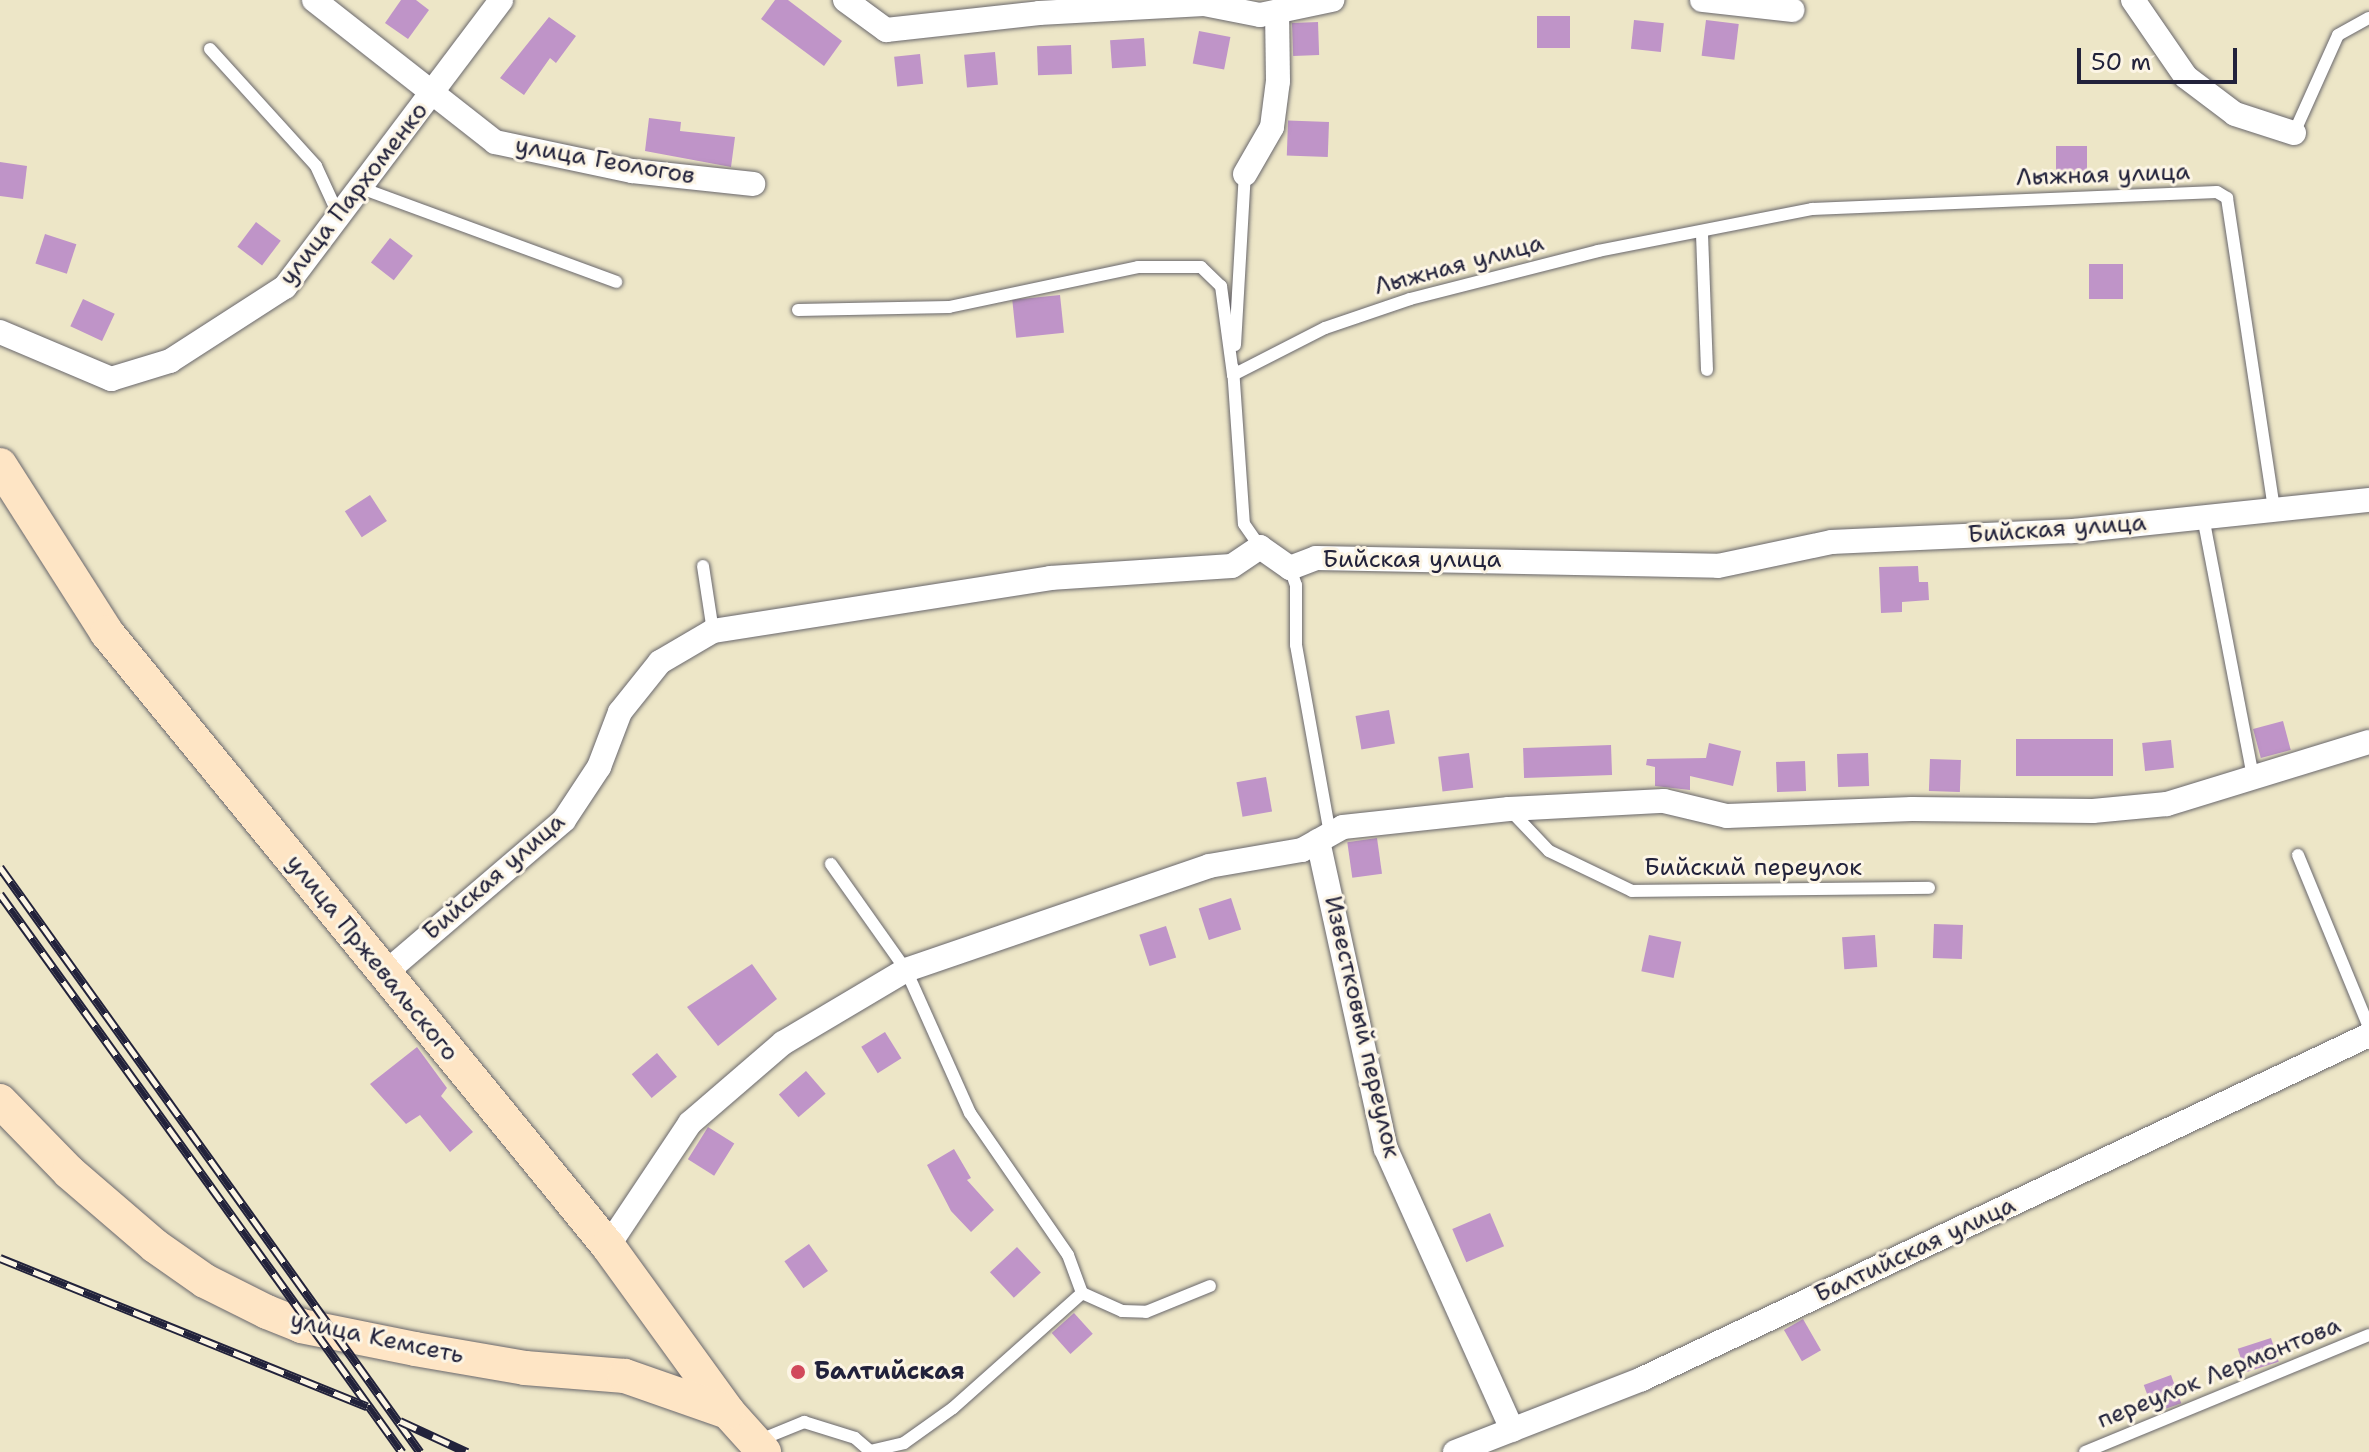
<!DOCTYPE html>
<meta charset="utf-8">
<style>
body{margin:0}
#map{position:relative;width:2369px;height:1452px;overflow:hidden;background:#ede6c7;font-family:"Shantell Sans",sans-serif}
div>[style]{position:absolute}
.building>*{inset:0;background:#bf94c8;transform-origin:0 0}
.roads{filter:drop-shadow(0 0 2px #69676c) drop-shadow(0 0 2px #69676c)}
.lane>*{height:12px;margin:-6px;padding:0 6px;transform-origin:6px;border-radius:6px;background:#fff}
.street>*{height:24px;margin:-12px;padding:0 12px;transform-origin:12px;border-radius:12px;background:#fff}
.secondary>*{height:34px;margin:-17px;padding:0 17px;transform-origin:17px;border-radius:17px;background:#fee5c5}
.rail>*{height:9px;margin-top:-4.5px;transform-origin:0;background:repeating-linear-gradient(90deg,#fcf5e5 0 18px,#22223b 0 36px);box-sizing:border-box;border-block:2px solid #22223b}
.dots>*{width:22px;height:22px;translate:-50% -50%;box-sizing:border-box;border:4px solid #fcf5e5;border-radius:50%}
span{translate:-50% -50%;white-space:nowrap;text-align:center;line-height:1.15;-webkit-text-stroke:6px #fcf5e5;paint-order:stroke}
.street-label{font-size:24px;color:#22223b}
.poi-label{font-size:24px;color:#22223b;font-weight:700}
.left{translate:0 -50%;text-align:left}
.scale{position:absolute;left:2077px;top:48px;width:160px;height:36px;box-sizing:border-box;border:4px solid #22223b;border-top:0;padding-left:10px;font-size:24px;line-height:28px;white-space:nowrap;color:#22223b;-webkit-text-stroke:6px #fcf5e5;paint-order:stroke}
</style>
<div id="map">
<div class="building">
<div style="clip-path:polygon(401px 0,416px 0,429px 10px,408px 39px,385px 23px)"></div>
<div style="clip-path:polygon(775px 0,788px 0,842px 41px,824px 66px,761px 19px)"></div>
<div style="left:1537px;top:16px;width:33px;height:32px"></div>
<div style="clip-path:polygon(549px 17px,576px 36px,556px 63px,550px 58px,524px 95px,500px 78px)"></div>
<div style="left:1634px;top:20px;width:30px;height:29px;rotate:6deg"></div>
<div style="left:1706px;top:20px;width:33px;height:36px;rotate:7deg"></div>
<div style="left:1318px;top:22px;width:33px;height:26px;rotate:88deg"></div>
<div style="left:1199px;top:31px;width:32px;height:33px;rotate:11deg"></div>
<div style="left:1144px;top:38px;width:28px;height:34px;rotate:86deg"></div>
<div style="left:1071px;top:45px;width:29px;height:34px;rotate:88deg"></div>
<div style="left:995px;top:52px;width:33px;height:31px;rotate:85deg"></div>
<div style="left:920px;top:54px;width:30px;height:26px;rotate:84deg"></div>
<div style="clip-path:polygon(649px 118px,681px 122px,680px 131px,735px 137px,731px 167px,645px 151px)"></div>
<div style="left:1329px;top:122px;width:35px;height:41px;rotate:92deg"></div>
<div style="left:2056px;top:146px;width:31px;height:33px"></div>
<div style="clip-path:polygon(0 162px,27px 166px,23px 199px,0 196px)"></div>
<div style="left:256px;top:222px;width:31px;height:31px;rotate:37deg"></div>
<div style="left:45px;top:234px;width:33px;height:31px;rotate:18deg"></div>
<div style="left:390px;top:238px;width:29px;height:31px;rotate:38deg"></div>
<div style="left:2089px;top:264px;width:34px;height:35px"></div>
<div style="left:1060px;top:295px;width:38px;height:48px;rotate:84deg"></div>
<div style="left:83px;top:299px;width:35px;height:30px;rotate:25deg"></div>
<div style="left:370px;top:495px;width:31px;height:30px;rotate:57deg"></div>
<div style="clip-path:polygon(1918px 566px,1919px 582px,1928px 582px,1929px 600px,1902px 602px,1902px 612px,1881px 613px,1879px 567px)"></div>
<div style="left:1389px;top:710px;width:34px;height:34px;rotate:80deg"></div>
<div style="left:2283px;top:721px;width:30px;height:31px;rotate:75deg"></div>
<div style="left:2016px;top:739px;width:97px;height:37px"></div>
<div style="left:2171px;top:740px;width:28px;height:29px;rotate:84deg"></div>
<div style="clip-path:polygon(1709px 743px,1741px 751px,1733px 786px,1690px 776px,1690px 790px,1655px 786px,1655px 767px,1646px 765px,1647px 759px,1706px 758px)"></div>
<div style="left:1611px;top:745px;width:30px;height:88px;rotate:88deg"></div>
<div style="left:1469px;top:753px;width:35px;height:31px;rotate:83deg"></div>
<div style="left:1868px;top:753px;width:33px;height:31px;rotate:88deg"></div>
<div style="left:1930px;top:759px;width:31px;height:32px;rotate:2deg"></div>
<div style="left:1805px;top:761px;width:30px;height:29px;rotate:88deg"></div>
<div style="left:1266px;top:777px;width:35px;height:30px;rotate:80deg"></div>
<div style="left:1377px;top:838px;width:36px;height:30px;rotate:82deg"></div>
<div style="left:1231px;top:898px;width:33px;height:34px;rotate:72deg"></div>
<div style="left:1934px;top:924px;width:29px;height:34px;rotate:2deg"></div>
<div style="left:1166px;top:926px;width:33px;height:28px;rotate:72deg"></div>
<div style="left:1649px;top:935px;width:33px;height:37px;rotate:12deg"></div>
<div style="left:1875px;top:935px;width:32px;height:33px;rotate:86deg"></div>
<div style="clip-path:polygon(752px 964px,777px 999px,718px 1046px,687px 1007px)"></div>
<div style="left:885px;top:1032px;width:31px;height:28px;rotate:58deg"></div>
<div style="clip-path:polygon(417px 1047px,447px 1088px,441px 1096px,473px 1132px,450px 1152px,420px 1115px,406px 1124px,370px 1084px)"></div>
<div style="left:657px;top:1053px;width:31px;height:33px;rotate:50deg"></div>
<div style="left:806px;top:1071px;width:30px;height:36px;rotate:49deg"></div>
<div style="left:708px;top:1127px;width:31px;height:38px;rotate:32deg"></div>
<div style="clip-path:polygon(954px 1149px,971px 1178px,967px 1180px,994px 1210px,971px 1232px,951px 1211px,927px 1165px)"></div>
<div style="left:1490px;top:1213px;width:36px;height:41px;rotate:67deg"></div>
<div style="left:809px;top:1244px;width:33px;height:30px;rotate:55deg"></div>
<div style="left:1017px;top:1247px;width:35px;height:37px;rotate:47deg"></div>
<div style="left:1074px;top:1313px;width:28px;height:30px;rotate:48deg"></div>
<div style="left:1803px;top:1319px;width:36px;height:22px;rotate:60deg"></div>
<div style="left:2271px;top:1338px;width:25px;height:35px;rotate:72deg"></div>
<div style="left:2171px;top:1375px;width:30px;height:29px;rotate:70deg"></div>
</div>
<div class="roads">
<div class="lane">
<div style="left:210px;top:49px;width:158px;rotate:47.8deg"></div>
<div style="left:316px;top:166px;width:55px;rotate:65.3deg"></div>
<div style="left:2294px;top:133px;width:107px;rotate:-65.8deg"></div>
<div style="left:2338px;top:35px;width:35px;rotate:-29deg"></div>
<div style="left:361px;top:188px;width:272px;rotate:20.2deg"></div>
<div style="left:1702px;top:234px;width:136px;rotate:87.9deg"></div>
<div style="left:798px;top:310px;width:151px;rotate:-1.1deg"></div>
<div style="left:949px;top:307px;width:193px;rotate:-11.9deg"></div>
<div style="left:1138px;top:267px;width:63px"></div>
<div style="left:1201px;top:267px;width:28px;rotate:44deg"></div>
<div style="left:1221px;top:286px;width:90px;rotate:82.3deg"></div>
<div style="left:1233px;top:375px;width:103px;rotate:-27.1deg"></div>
<div style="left:1325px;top:328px;width:90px;rotate:-18.8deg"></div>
<div style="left:1410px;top:299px;width:194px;rotate:-14.3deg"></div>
<div style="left:1598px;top:251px;width:218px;rotate:-11.1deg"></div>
<div style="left:1812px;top:209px;width:405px;rotate:-2.4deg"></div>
<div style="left:2217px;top:192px;width:12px;rotate:31deg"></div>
<div style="left:2227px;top:198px;width:316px;rotate:81.4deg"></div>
<div style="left:1235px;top:345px;width:171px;rotate:-86.7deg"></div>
<div style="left:1233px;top:368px;width:156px;rotate:86deg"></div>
<div style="left:1244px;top:524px;width:28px;rotate:55deg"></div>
<div style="left:2203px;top:517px;width:265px;rotate:79.1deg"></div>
<div style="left:703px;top:566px;width:66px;rotate:81.3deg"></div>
<div style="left:1290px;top:568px;width:18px;rotate:71deg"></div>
<div style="left:1296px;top:585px;width:60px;rotate:90deg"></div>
<div style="left:1296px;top:645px;width:192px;rotate:79.8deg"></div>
<div style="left:1511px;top:811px;width:55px;rotate:46.5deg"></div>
<div style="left:1549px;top:851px;width:92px;rotate:25.7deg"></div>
<div style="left:1632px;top:891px;width:297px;rotate:-0.6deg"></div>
<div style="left:2298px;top:855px;width:186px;rotate:67.6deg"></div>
<div style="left:1082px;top:1293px;width:44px;rotate:24.2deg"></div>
<div style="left:1122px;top:1311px;width:24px;rotate:2deg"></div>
<div style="left:1146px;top:1312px;width:69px;rotate:-22.1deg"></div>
<div style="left:760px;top:1440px;width:48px;rotate:-22.2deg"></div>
<div style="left:804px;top:1422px;width:53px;rotate:17.4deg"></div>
<div style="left:855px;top:1438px;width:20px;rotate:41deg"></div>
<div style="left:870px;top:1451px;width:35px;rotate:-13deg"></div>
<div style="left:904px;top:1443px;width:60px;rotate:-35.5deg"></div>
<div style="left:953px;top:1408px;width:173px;rotate:-41.7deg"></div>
<div style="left:1082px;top:1293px;width:40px;rotate:-110.2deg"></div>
<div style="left:1068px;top:1255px;width:173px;rotate:-124.6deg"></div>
<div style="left:970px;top:1113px;width:157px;rotate:-114.1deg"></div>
<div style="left:906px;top:970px;width:130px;rotate:-125.3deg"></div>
<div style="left:2085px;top:1452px;width:307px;rotate:-22.4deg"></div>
</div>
<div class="street">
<div style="left:314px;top:0;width:230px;rotate:38.1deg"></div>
<div style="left:495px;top:142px;width:140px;rotate:12deg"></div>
<div style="left:632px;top:171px;width:122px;rotate:6.1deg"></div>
<div style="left:845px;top:0;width:51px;rotate:36.2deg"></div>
<div style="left:886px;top:30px;width:154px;rotate:-6.3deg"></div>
<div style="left:1039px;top:13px;width:165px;rotate:-3.1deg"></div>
<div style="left:1204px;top:4px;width:57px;rotate:11.1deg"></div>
<div style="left:1260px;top:15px;width:74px;rotate:-11.8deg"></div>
<div style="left:1702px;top:0;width:91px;rotate:6.3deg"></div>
<div style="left:2133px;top:0;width:93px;rotate:55.5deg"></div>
<div style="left:2186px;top:77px;width:61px;rotate:37.1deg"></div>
<div style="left:2235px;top:114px;width:62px;rotate:17.9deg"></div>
<div style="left:1245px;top:174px;width:54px;rotate:-60.1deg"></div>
<div style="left:1272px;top:127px;width:46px;rotate:-82.6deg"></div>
<div style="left:1278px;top:81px;width:69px;rotate:-90.8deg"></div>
<div style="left:0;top:332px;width:121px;rotate:22.9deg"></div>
<div style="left:111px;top:379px;width:62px;rotate:-17deg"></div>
<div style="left:170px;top:361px;width:137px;rotate:-32.8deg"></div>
<div style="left:285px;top:287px;width:359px;rotate:-53deg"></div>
<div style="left:1318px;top:841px;width:315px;rotate:77.6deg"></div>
<div style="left:1386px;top:1149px;width:308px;rotate:65.8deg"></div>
<div style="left:385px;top:973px;width:235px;rotate:-40.5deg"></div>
<div style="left:564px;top:820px;width:64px;rotate:-56.6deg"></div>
<div style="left:599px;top:767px;width:59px;rotate:-69.1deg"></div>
<div style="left:620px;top:712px;width:64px;rotate:-51.3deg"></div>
<div style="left:660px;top:662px;width:61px;rotate:-30.3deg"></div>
<div style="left:713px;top:631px;width:341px;rotate:-8.9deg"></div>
<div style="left:1050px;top:578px;width:182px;rotate:-3.8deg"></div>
<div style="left:1232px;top:566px;width:34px;rotate:-34deg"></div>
<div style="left:1260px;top:547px;width:37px;rotate:35deg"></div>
<div style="left:1290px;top:568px;width:28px;rotate:-21deg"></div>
<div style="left:1316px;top:558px;width:402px;rotate:1.1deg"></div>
<div style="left:1718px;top:566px;width:116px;rotate:-11.9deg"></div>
<div style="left:1832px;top:542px;width:241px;rotate:-2.6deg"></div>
<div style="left:2073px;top:531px;width:298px;rotate:-6deg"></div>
<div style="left:608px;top:1246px;width:148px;rotate:-56.3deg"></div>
<div style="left:690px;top:1123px;width:123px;rotate:-40.7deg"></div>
<div style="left:783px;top:1043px;width:143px;rotate:-30.7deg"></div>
<div style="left:906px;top:970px;width:320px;rotate:-18.9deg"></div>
<div style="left:1209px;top:866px;width:94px;rotate:-9.8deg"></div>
<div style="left:1302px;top:850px;width:47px;rotate:-29.3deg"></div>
<div style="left:1343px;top:827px;width:167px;rotate:-6.2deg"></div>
<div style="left:1509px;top:809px;width:155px;rotate:-3deg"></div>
<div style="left:1664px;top:801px;width:65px;rotate:13.4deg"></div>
<div style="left:1727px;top:816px;width:185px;rotate:-2.2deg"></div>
<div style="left:1912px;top:809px;width:181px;rotate:0.6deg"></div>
<div style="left:2093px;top:811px;width:74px;rotate:-5.4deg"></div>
<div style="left:2167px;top:804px;width:211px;rotate:-17.1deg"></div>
<div style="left:1455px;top:1452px;width:201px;rotate:-21.3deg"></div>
<div style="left:1642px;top:1379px;width:804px;rotate:-25.32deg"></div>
</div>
<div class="secondary">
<div style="left:0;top:465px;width:199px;rotate:57.5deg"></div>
<div style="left:107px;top:633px;width:792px;rotate:50.74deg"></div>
<div style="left:608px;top:1246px;width:205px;rotate:54.1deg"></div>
<div style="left:728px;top:1412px;width:54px;rotate:48deg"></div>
<div style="left:0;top:1101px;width:99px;rotate:45.8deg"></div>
<div style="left:69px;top:1172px;width:113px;rotate:40.7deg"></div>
<div style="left:155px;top:1246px;width:61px;rotate:35deg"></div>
<div style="left:205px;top:1281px;width:69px;rotate:26.6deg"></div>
<div style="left:267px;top:1312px;width:37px;rotate:22deg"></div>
<div style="left:301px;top:1326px;width:116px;rotate:11.4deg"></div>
<div style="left:415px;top:1349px;width:112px;rotate:9.8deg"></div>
<div style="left:525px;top:1368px;width:100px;rotate:4.6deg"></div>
<div style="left:625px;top:1376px;width:109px;rotate:19.3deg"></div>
</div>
</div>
<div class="rail">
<div style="left:0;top:867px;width:720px;rotate:54.32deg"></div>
<div style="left:0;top:894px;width:688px;rotate:54.23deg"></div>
<div style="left:0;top:1258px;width:396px;rotate:22deg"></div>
<div style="left:400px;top:1421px;width:74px;rotate:24.8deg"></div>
</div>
<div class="dots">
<div style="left:798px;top:1372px;background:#d1495b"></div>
</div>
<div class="street-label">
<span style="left:605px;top:161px;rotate:10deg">улица Геологов</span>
<span style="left:2103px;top:175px;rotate:-2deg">Лыжная улица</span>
<span style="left:354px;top:194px;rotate:-52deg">улица Пархоменко</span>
<span style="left:1459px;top:265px;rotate:-15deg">Лыжная улица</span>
<span style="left:2057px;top:529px;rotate:-4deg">Бийская улица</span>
<span style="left:1412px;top:560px">Бийская улица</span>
<span style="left:1753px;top:868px">Бийский переулок</span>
<span style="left:494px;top:877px;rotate:-41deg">Бийская улица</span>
<span style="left:372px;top:958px;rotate:51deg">улица Пржевальского</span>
<span style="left:1362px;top:1027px;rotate:77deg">Известковый переулок</span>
<span style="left:1915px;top:1250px;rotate:-25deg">Балтийская улица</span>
<span style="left:377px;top:1338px;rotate:12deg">улица Кемсеть</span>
<span style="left:2219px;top:1373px;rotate:-22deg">переулок Лермонтова</span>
</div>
<div class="poi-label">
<span class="left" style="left:814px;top:1372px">Балтийская</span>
</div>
<div class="scale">50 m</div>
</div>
